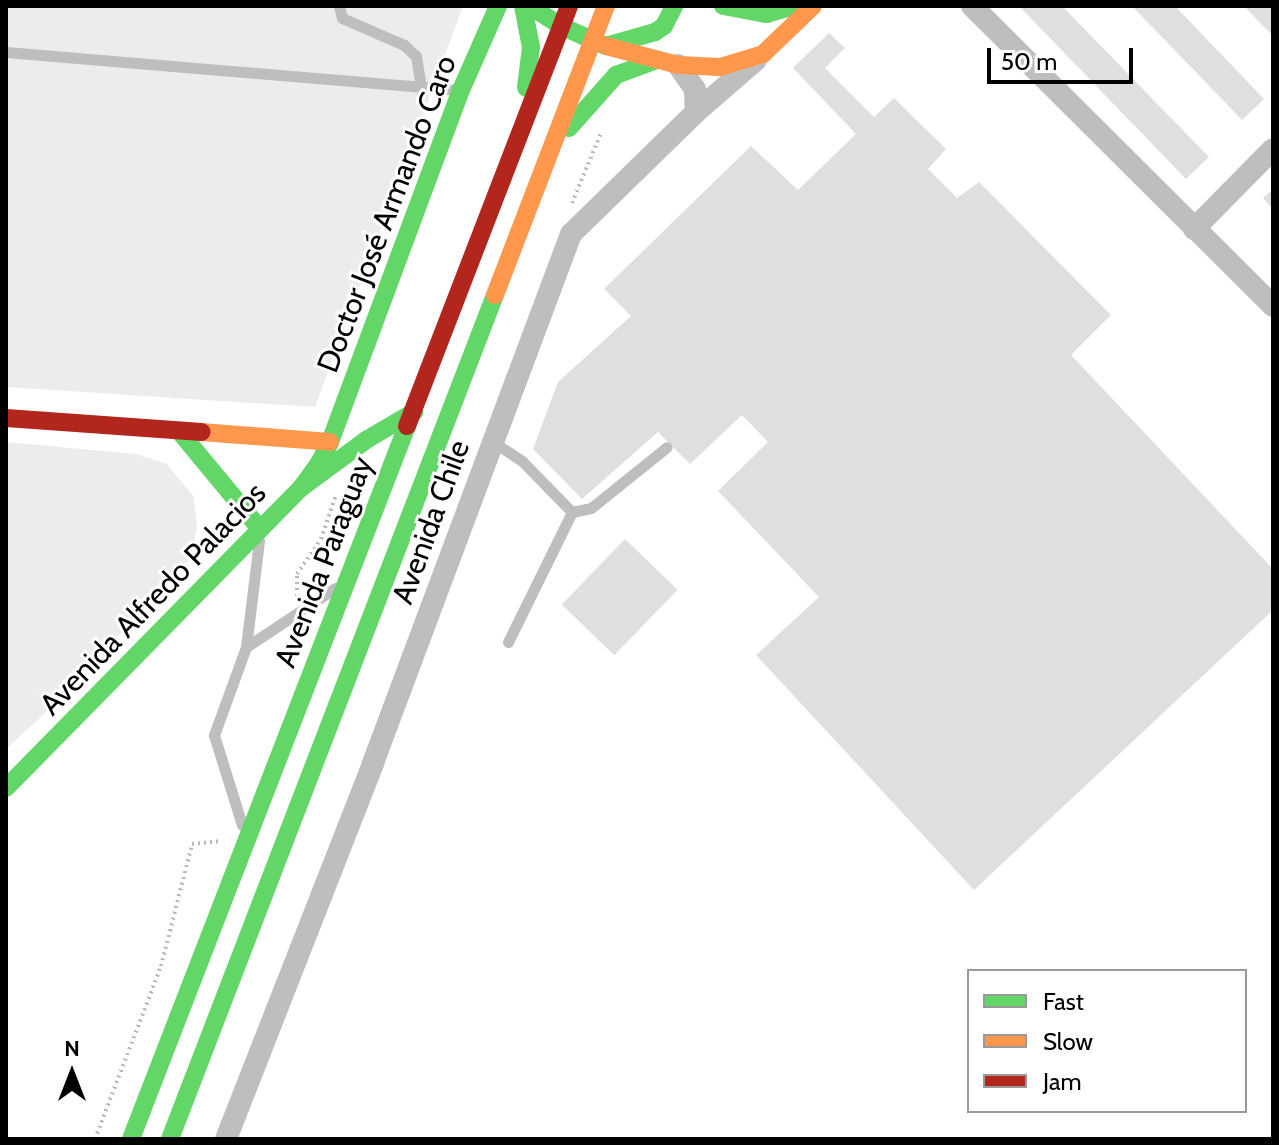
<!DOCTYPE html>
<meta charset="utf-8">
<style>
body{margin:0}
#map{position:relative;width:1279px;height:1145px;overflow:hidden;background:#fff;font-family:Cabin,sans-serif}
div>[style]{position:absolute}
.green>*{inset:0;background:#ececec}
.building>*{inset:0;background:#dfdfdf;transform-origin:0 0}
.path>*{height:4px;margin-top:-2px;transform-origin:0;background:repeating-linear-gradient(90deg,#b9b9b9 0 2px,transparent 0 6px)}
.lane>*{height:11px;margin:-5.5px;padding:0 5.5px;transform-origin:5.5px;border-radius:5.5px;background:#bebebe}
.street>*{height:22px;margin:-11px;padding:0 11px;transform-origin:11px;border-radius:11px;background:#bebebe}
.fast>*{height:18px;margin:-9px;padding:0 9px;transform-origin:9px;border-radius:9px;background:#63d668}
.slow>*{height:18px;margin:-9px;padding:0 9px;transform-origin:9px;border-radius:9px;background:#ff974d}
.jam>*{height:18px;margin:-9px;padding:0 9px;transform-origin:9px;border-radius:9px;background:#b3261e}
span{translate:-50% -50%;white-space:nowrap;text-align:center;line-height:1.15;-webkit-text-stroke:6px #fff;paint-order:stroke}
.street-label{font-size:30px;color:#000}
.frame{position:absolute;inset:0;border:8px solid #000;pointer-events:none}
.legend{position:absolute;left:967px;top:969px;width:280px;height:144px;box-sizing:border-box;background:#fff;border:2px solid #999;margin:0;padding:10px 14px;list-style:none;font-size:24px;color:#000}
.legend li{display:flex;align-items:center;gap:16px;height:40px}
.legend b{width:40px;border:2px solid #999}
.north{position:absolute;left:32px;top:1033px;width:80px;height:80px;-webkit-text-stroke:6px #fff;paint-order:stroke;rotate:0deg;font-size:22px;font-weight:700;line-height:32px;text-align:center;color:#000}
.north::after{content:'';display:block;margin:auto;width:28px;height:36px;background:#000;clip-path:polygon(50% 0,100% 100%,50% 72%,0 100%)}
.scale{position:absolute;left:987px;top:48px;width:146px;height:36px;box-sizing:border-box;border:4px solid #000;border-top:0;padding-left:10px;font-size:24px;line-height:28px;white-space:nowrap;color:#000;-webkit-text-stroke:6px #fff;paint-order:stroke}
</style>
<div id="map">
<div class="green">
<div style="clip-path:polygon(6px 6px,463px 6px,315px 407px,6px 387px)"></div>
<div style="clip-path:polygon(6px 442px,136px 454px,167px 464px,194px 497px,197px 527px,190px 559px,54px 705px,6px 749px)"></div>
</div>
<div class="building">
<div style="clip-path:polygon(1019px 6px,1062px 6px,1209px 157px,1186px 179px)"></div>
<div style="clip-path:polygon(1132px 6px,1175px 6px,1264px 99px,1242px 120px)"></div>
<div style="clip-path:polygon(1244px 6px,1273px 6px,1273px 36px)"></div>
<div style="clip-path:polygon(829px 33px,845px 48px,825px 68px,874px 117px,894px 98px,946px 149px,928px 169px,957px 198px,979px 182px,1111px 315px,1071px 355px,1273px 569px,1273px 610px,974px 890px,756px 655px,819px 597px,718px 491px,768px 442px,742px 415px,690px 464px,658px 432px,582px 499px,533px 449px,558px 382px,631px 316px,604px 289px,751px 146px,798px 190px,856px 134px,793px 68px)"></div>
<div style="clip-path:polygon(1273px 189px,1273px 209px,1263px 198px)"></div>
<div style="left:625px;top:539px;width:73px;height:91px;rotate:44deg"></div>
</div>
<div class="path">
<div style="left:572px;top:203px;width:76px;rotate:-67.5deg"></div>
<div style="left:297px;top:596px;width:22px;rotate:-90deg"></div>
<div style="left:297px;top:574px;width:42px;rotate:-55.6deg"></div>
<div style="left:321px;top:539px;width:46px;rotate:-71.2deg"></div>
<div style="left:95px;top:1139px;width:185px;rotate:-69.1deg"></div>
<div style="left:161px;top:966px;width:126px;rotate:-75.7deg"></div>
<div style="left:192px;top:844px;width:27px;rotate:-6deg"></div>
</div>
<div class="lane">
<div style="left:339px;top:6px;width:12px;rotate:76deg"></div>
<div style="left:342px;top:18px;width:68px;rotate:23.5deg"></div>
<div style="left:404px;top:45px;width:16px;rotate:43deg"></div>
<div style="left:416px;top:56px;width:31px;rotate:81deg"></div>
<div style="left:6px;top:52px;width:457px;rotate:4.8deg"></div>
<div style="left:493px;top:442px;width:35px;rotate:33deg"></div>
<div style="left:522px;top:461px;width:71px;rotate:45.6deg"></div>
<div style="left:572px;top:512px;width:19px;rotate:-12deg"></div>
<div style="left:591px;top:508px;width:97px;rotate:-38.8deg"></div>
<div style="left:508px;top:642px;width:145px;rotate:-63.8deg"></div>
<div style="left:246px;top:647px;width:107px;rotate:-83deg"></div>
<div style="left:242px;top:825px;width:94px;rotate:-107.3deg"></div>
<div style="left:214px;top:735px;width:94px;rotate:-70deg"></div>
<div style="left:246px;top:647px;width:107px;rotate:-33.5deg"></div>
</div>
<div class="street">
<div style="left:972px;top:6px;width:425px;rotate:44.9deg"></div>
<div style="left:678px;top:65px;width:29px;rotate:55deg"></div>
<div style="left:695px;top:89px;width:23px;rotate:88deg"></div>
<div style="left:1194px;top:229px;width:112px;rotate:-45.4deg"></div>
<div style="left:226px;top:1139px;width:404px;rotate:-68.6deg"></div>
<div style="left:373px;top:763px;width:565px;rotate:-69.48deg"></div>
<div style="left:571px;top:234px;width:175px;rotate:-44.3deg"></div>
<div style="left:696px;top:112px;width:79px;rotate:-40.9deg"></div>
</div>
<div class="fast">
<div style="left:523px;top:6px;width:42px;rotate:79deg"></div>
<div style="left:531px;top:47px;width:41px;rotate:97deg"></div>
<div style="left:530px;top:6px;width:37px;rotate:33deg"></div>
<div style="left:561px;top:26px;width:49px;rotate:24deg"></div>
<div style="left:606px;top:46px;width:51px;rotate:-15.9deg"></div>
<div style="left:655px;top:32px;width:11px;rotate:-34deg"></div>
<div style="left:664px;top:26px;width:22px;rotate:-63deg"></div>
<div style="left:723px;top:6px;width:44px;rotate:10.5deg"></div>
<div style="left:766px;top:14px;width:29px;rotate:-16deg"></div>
<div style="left:569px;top:128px;width:71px;rotate:-48.4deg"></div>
<div style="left:616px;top:75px;width:44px;rotate:-20.1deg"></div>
<div style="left:179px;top:431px;width:127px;rotate:50.4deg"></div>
<div style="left:301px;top:488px;width:81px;rotate:-36.4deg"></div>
<div style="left:366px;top:440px;width:56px;rotate:-30.3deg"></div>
<div style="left:6px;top:788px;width:421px;rotate:-45.5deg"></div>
<div style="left:301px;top:488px;width:29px;rotate:-54deg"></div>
<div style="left:318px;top:465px;width:26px;rotate:-62deg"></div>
<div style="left:330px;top:442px;width:376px;rotate:-69.6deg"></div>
<div style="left:461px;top:90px;width:92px;rotate:-66.2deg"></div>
<div style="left:131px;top:1139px;width:765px;rotate:-68.84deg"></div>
<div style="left:170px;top:1139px;width:904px;rotate:-68.94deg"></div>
</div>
<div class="slow">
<div style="left:606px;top:46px;width:74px;rotate:14.8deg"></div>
<div style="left:678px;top:65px;width:42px;rotate:2.7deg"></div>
<div style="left:720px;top:67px;width:45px;rotate:-16.8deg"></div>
<div style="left:763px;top:54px;width:69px;rotate:-43.8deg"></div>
<div style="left:495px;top:295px;width:310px;rotate:-69deg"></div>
<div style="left:201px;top:432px;width:129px;rotate:4.4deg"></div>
</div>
<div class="jam">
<div style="left:6px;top:418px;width:196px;rotate:4.1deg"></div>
<div style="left:407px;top:426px;width:450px;rotate:-68.9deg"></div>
</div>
<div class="street-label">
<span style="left:387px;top:214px;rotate:-69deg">Doctor José Armando Caro</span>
<span style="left:431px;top:522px;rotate:-70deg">Avenida Chile</span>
<span style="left:324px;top:562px;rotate:-69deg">Avenida Paraguay</span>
<span style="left:153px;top:599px;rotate:-46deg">Avenida Alfredo Palacios</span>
</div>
<div class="frame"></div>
<ul class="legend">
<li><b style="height:10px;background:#63d668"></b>Fast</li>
<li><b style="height:10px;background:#ff974d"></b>Slow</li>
<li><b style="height:10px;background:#b3261e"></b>Jam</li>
</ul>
<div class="north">N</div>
<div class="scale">50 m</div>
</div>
